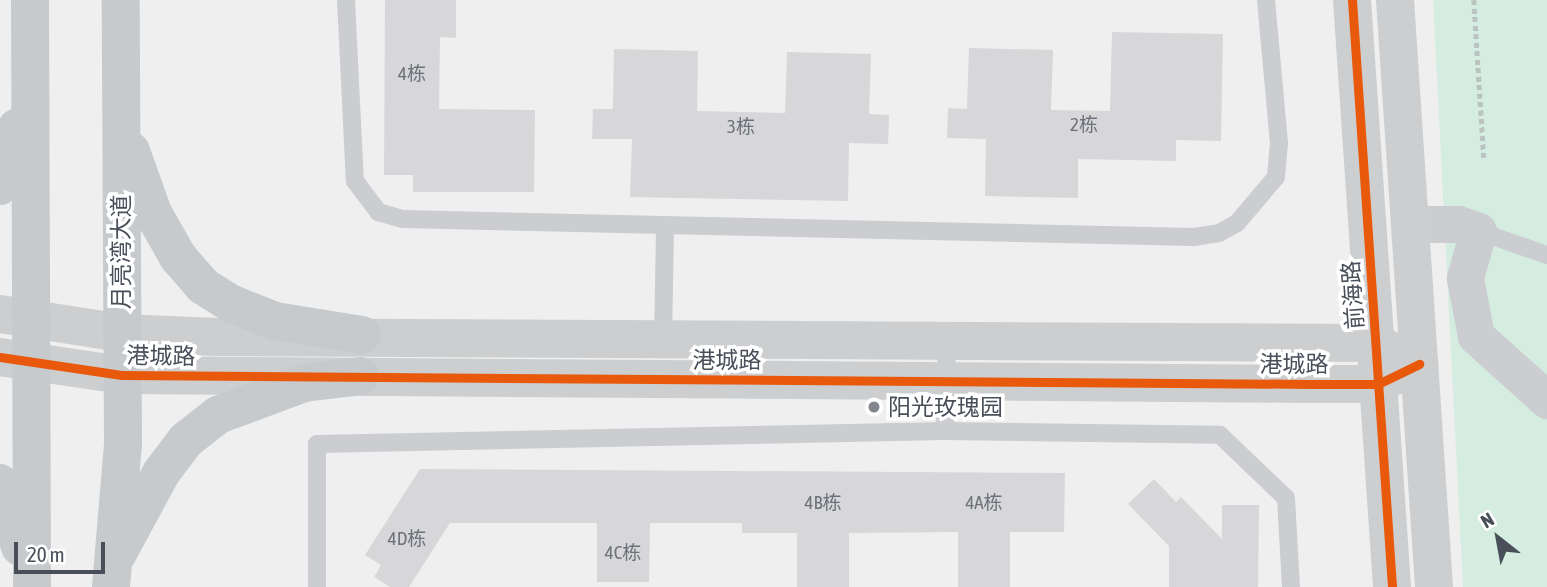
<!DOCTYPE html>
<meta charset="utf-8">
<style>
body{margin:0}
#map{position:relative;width:1547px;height:587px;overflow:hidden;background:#efefef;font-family:"Asap Condensed","Noto Sans SC",sans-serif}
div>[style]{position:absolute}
.green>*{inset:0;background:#d5ece1}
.building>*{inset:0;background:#d7d7d9}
.path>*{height:4.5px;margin-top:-2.25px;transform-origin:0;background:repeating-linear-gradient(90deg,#b9c3c2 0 5px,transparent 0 8.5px)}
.lane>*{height:18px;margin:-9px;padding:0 9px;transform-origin:9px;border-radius:9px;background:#cbcdd0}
.street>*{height:37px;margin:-18.5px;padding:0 18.5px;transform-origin:18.5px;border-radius:18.5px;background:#cbcdd0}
.secondary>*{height:38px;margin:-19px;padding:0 19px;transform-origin:19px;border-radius:19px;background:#ccced0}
.primary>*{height:38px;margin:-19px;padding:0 19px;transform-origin:19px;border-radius:19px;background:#c7cacd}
.cycleway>*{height:9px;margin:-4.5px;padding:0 4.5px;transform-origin:4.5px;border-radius:4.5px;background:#e8590c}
.dots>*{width:19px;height:19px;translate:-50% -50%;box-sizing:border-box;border:4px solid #fff;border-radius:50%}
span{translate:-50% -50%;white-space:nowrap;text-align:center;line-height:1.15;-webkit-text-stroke:7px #fff;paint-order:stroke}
.number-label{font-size:19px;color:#6d727a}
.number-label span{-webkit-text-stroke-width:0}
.street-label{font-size:23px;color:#484f59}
.poi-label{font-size:23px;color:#484f59}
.left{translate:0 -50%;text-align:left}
.north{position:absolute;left:1463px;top:503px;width:70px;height:70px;-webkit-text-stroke:5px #fff;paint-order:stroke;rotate:329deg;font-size:19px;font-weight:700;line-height:28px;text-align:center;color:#484f59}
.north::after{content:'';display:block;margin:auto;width:24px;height:32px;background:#484f59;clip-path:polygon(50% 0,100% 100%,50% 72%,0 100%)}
.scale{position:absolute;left:14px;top:542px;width:91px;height:32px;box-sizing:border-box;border:4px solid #484f59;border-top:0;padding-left:9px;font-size:21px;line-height:24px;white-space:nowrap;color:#484f59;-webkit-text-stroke:5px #fff;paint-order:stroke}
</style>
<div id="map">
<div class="green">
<div style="clip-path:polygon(1433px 0,1547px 0,1547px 587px,1463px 587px)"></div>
</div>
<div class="building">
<div style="clip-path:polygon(385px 0,456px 0,456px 38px,440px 37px,439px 109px,535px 110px,534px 192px,413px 192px,413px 175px,384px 175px)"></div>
<div style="clip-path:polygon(1112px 32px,1223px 34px,1221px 141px,1176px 140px,1176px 161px,1078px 159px,1078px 198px,985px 196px,986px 139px,947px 138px,948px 108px,967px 109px,969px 48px,1053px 50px,1051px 110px,1110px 111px)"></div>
<div style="clip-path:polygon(614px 49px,698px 51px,697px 111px,785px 113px,787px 52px,871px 54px,869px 114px,889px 115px,888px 144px,849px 143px,848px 201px,630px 197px,632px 139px,592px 139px,593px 109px,613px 109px)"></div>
<div style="clip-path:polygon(420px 469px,1065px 473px,1064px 532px,1010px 532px,1010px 587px,958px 587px,958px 532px,849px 533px,849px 587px,797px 587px,797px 533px,742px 533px,742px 523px,650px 523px,649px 582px,597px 582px,597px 523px,450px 523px,409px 587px,390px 587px,374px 577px,381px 565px,365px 555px)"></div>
<div style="clip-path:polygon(1154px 479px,1176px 502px,1181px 497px,1222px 539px,1222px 505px,1259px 505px,1258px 587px,1169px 587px,1169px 546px,1128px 504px)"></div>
</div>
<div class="path">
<div style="left:1474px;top:0;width:158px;rotate:86.4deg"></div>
</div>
<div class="lane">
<div style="left:346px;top:0;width:181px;rotate:87.2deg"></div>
<div style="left:355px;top:181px;width:39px;rotate:53deg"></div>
<div style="left:378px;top:212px;width:26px;rotate:16deg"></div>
<div style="left:403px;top:219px;width:791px;rotate:1.3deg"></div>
<div style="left:1194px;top:237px;width:25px;rotate:-9deg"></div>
<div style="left:1219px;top:233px;width:21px;rotate:-29deg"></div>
<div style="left:1237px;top:223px;width:60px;rotate:-49.7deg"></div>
<div style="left:1276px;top:177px;width:34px;rotate:-85deg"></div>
<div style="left:1279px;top:143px;width:144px;rotate:-95.2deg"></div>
<div style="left:1478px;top:231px;width:73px;rotate:19.2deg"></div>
<div style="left:663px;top:343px;width:116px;rotate:-89deg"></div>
<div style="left:945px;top:431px;width:91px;rotate:-88.7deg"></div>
<div style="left:317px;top:587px;width:143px;rotate:-90deg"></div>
<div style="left:317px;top:444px;width:628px;rotate:-1.19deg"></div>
<div style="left:945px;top:431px;width:275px;rotate:0.8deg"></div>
<div style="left:1220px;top:435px;width:91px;rotate:43.7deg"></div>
<div style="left:1286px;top:498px;width:89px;rotate:86.8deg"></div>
</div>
<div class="street">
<div style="left:1410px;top:224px;width:48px"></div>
<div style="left:1458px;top:224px;width:21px;rotate:19deg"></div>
<div style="left:1478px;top:231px;width:49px;rotate:105.5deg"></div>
<div style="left:1465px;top:278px;width:59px;rotate:79.3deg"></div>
<div style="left:1476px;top:336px;width:96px;rotate:42deg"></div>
</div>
<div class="secondary">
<div style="left:1352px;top:0;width:588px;rotate:86.1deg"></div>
<div style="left:1395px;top:0;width:588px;rotate:86.2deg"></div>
<div style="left:0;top:314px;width:122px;rotate:8.9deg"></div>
<div style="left:121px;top:333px;width:96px;rotate:2.4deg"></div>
<div style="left:217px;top:337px;width:1159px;rotate:0.3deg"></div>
<div style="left:1376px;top:343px;width:48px;rotate:26deg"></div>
<div style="left:0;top:357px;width:123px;rotate:8.4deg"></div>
<div style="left:122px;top:375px;width:1189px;rotate:0.43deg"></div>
<div style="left:1311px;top:384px;width:67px"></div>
<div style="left:1378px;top:384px;width:46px;rotate:-26deg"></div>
</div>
<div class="primary">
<div style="left:30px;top:0;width:587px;rotate:89.8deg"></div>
<div style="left:131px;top:151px;width:66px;rotate:70.5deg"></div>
<div style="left:153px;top:213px;width:51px;rotate:60.4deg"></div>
<div style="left:178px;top:257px;width:38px;rotate:49deg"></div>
<div style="left:203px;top:286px;width:34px;rotate:32deg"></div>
<div style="left:232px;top:304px;width:46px;rotate:21.6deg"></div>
<div style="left:275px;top:321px;width:88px;rotate:9.1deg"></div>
<div style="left:0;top:186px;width:61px;rotate:-73.9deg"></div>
<div style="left:0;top:483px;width:67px;rotate:72.6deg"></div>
<div style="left:118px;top:553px;width:91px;rotate:-61.7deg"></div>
<div style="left:161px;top:473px;width:41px;rotate:-52.9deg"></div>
<div style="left:186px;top:440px;width:41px;rotate:-38deg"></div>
<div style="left:218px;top:415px;width:92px;rotate:-20.4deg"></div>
<div style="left:304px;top:383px;width:57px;rotate:-7deg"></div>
<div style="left:111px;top:587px;width:143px;rotate:-85.2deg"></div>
<div style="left:123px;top:445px;width:445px;rotate:-90.3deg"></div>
</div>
<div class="cycleway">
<div style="left:1352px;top:0;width:588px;rotate:86.1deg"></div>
<div style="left:0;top:357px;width:123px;rotate:8.4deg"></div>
<div style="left:122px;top:375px;width:1189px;rotate:0.43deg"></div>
<div style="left:1311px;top:384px;width:67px"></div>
<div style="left:1378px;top:384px;width:46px;rotate:-26deg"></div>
</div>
<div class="dots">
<div style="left:874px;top:407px;background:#82878e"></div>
</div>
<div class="number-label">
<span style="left:412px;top:74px">4栋</span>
<span style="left:1084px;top:125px">2栋</span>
<span style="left:741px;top:127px">3栋</span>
<span style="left:823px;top:503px">4B栋</span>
<span style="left:984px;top:503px">4A栋</span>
<span style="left:407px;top:539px">4D栋</span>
<span style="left:623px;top:553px">4C栋</span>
</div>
<div class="street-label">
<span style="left:121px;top:252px;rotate:-90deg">月亮湾大道</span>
<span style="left:1353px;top:295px;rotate:-94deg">前海路</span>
<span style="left:161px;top:356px;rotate:1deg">港城路</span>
<span style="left:727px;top:360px">港城路</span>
<span style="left:1294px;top:364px">港城路</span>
</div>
<div class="poi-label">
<span class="left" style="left:888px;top:407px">阳光玫瑰园</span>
</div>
<div class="north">N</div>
<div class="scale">20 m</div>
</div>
